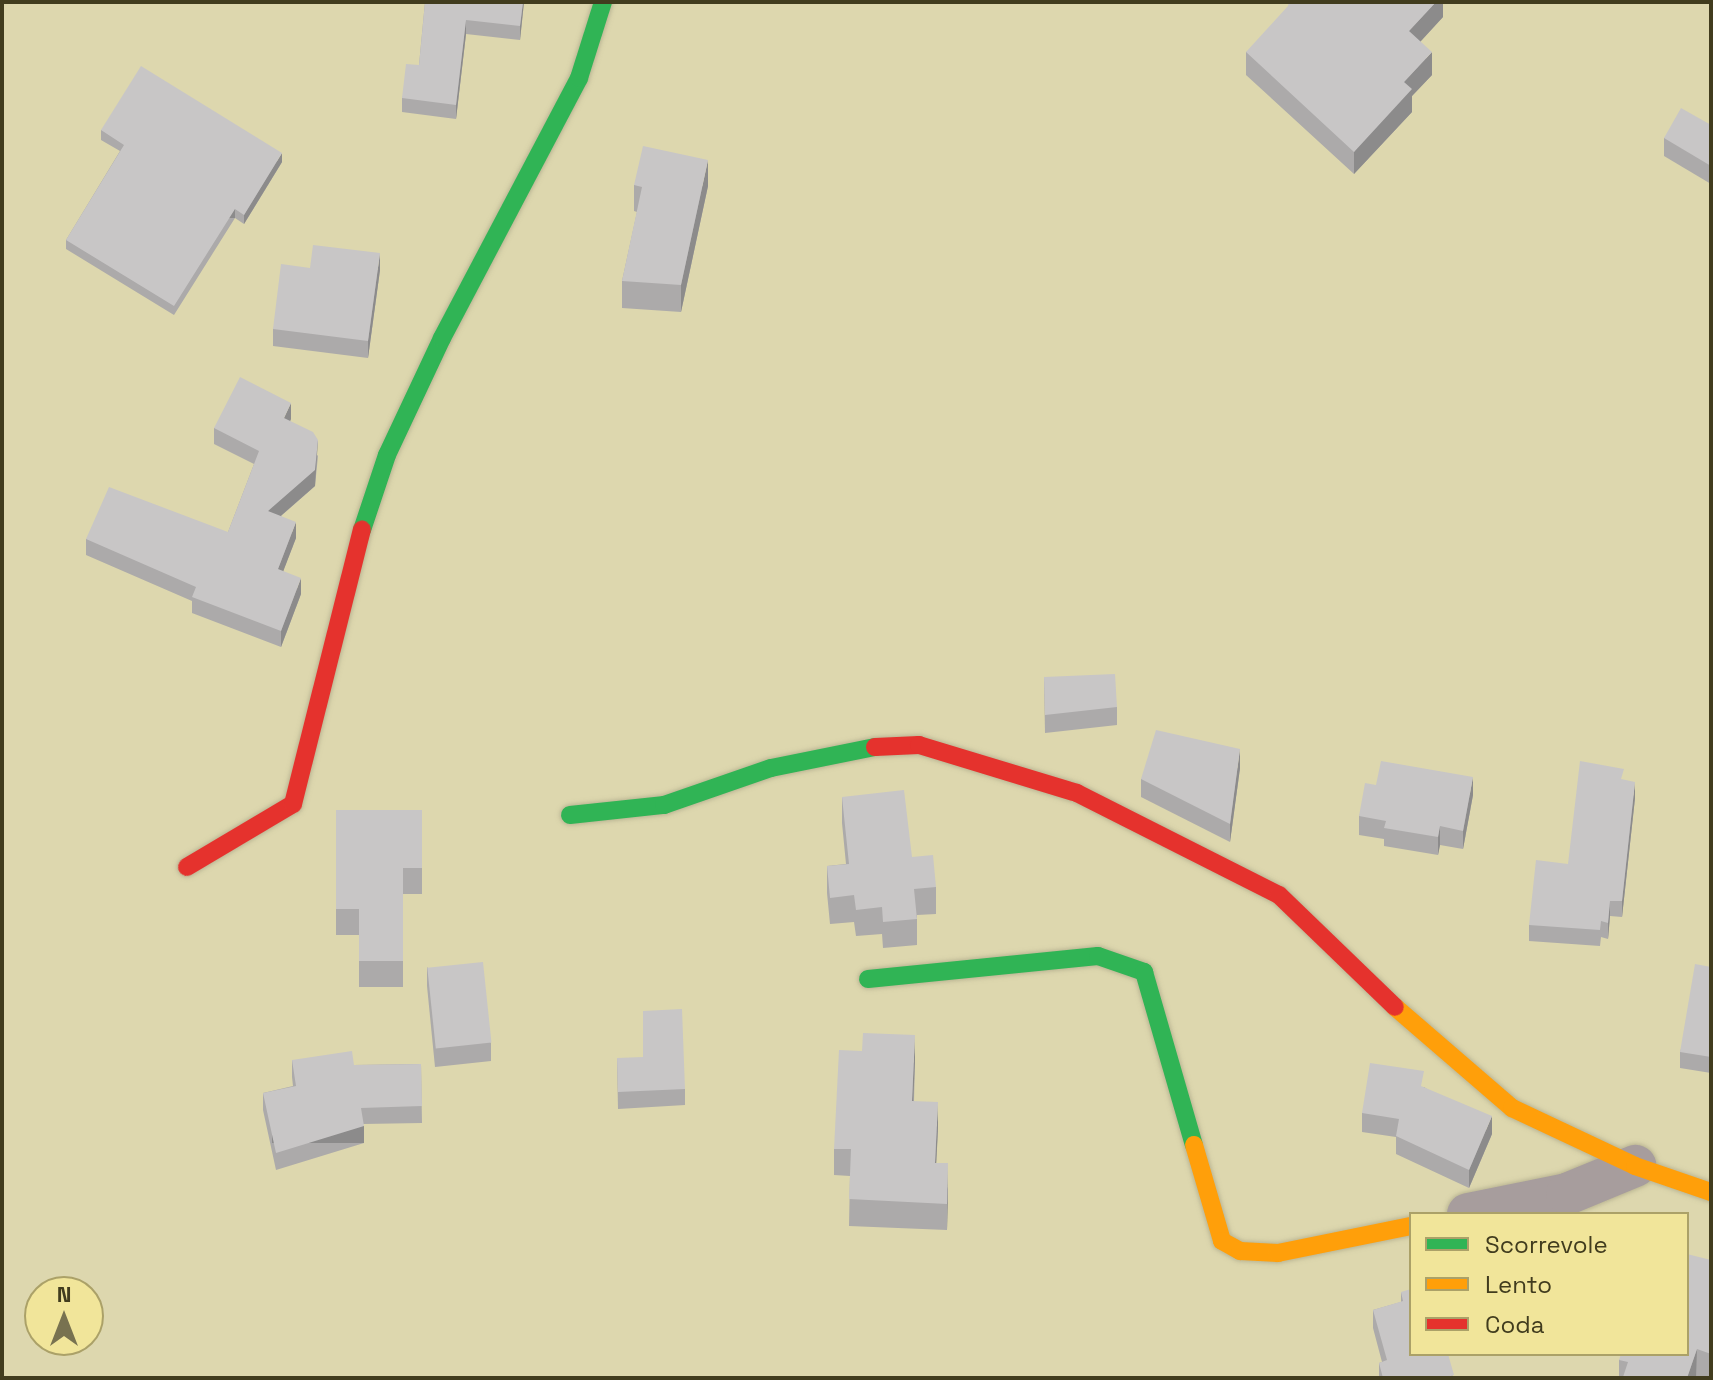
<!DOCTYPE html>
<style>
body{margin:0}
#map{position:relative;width:1713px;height:1380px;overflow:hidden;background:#ddd7ae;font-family:"Space Grotesk",sans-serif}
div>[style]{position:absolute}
.roads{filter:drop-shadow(0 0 2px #bbb694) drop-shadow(0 0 2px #bbb694)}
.street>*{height:42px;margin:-21px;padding:0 21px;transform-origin:21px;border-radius:21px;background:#a79d9d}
.fast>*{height:18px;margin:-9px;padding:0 9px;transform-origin:9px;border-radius:9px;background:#30b455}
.slow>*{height:18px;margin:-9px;padding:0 9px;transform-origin:9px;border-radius:9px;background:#ff9f0a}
.jam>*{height:18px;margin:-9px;padding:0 9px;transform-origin:9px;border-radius:9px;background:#e5322d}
.wall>*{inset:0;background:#acaaaa}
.shaded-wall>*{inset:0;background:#8c8b8b;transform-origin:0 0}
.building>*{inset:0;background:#c8c6c6;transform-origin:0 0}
span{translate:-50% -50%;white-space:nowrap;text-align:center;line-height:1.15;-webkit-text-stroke:6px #f1e59a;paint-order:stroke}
.frame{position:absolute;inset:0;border:4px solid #413c1e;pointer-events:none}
.legend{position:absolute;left:1409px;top:1212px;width:280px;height:144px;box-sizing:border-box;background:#f1e59a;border:2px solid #aba168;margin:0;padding:10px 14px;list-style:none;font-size:24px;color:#413c1e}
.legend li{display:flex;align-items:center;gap:16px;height:40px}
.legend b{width:40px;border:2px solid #aba168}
.north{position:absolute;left:24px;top:1276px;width:80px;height:80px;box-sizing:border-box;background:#f1e59a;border:2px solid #aba168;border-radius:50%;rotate:0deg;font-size:22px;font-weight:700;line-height:32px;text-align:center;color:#413c1e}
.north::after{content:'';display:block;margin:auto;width:28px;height:36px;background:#787250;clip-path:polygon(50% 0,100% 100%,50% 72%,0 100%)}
</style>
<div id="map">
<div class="roads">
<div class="street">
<div style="left:1468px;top:1214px;width:101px;rotate:-11.4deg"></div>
<div style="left:1567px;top:1194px;width:74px;rotate:-22.4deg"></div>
</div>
<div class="fast">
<div style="left:362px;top:530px;width:79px;rotate:-71.6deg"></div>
<div style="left:387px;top:455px;width:129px;rotate:-64.8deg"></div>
<div style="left:442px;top:338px;width:294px;rotate:-62.2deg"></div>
<div style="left:579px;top:78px;width:80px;rotate:-72.5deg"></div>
<div style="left:570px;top:815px;width:95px;rotate:-6.1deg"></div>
<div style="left:664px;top:805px;width:113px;rotate:-19.1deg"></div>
<div style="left:771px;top:768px;width:106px;rotate:-11.4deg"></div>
<div style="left:868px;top:979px;width:231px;rotate:-5.7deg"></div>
<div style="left:1098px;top:956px;width:49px;rotate:19.2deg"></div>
<div style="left:1144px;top:972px;width:180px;rotate:73.9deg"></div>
</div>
<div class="slow">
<div style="left:1395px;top:1007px;width:155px;rotate:40.8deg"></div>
<div style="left:1512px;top:1108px;width:136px;rotate:25.2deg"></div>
<div style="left:1635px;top:1166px;width:80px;rotate:18.9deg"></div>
<div style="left:1194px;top:1145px;width:100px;rotate:73.7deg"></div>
<div style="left:1222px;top:1241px;width:21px;rotate:29deg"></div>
<div style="left:1240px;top:1251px;width:38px;rotate:3deg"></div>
<div style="left:1278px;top:1253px;width:136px;rotate:-11.5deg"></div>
</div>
<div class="jam">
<div style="left:875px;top:747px;width:44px;rotate:-2.6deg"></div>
<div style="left:919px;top:745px;width:165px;rotate:16.9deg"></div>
<div style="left:1077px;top:793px;width:226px;rotate:26.8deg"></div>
<div style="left:1279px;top:895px;width:161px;rotate:44deg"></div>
<div style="left:187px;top:867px;width:123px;rotate:-30.7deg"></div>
<div style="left:293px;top:804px;width:283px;rotate:-75.9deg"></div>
</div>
</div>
<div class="wall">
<div style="clip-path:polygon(425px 2px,524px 2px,520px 40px,466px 34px,456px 119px,402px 112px,402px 98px,419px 65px)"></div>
<div style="clip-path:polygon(1443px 2px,1443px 17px,1420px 42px,1432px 75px,1412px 96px,1412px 112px,1354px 174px,1246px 75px,1246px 52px)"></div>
<div style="clip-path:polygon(1711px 125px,1711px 184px,1664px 156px,1664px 138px)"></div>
<div style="clip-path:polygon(101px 130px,282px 162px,244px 224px,235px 218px,174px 315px,66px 249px,66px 240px,120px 151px,101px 140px)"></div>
<div style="clip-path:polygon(634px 185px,708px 186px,681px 312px,622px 308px,622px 281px,637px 212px,634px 211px)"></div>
<div style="clip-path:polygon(310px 268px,380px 270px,368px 358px,273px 346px,273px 329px)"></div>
<div style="clip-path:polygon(291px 419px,290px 421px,318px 456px,315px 486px,281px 516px,296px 538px,283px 571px,301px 594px,281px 647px,192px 613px,192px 601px,86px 555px,86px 539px,228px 532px,254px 464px,214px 444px,214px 428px)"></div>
<div style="clip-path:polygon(1044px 677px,1117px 707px,1117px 725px,1045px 733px)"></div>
<div style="clip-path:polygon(1240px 768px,1230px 842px,1141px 797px,1141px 779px)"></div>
<div style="clip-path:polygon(1624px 780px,1635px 798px,1622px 917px,1610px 916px,1608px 939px,1601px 937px,1600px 946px,1529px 941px,1529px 925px)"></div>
<div style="clip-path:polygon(1376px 785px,1473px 795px,1463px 849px,1440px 845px,1438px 855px,1384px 846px,1384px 839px,1359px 835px,1359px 816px)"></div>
<div style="clip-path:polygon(842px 797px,912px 857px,936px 887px,936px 914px,917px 915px,917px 945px,883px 948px,882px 934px,856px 936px,854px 922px,830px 924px,827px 893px,827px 866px,846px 864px,842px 823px)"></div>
<div style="clip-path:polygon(336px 810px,422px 810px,422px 894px,403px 894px,403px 987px,359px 987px,359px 935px,336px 935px)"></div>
<div style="clip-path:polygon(427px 967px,491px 1043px,491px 1061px,435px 1067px,427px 986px)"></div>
<div style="clip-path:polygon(1711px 967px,1711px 1073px,1680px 1068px,1680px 1052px)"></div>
<div style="clip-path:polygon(617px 1058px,685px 1089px,685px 1105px,618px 1109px)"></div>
<div style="clip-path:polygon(292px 1060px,354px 1065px,421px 1064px,422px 1123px,363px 1124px,364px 1143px,276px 1170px,263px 1110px,263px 1093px,293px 1086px,292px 1077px)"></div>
<div style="clip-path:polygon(915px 1061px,914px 1101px,938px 1128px,936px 1163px,948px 1189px,947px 1230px,849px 1226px,850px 1176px,834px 1175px,834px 1149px)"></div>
<div style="clip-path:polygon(1424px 1087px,1492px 1134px,1469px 1188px,1396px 1154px,1396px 1137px,1362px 1132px,1362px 1113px)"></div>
<div style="clip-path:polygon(1711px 1260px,1711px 1378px,1704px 1378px,1697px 1376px,1696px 1378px,1619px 1378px,1619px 1360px)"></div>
<div style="clip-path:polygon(1401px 1292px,1454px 1378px,1379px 1378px,1379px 1363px,1382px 1362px,1373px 1328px,1373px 1310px,1401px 1302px)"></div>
</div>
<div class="shaded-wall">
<div style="clip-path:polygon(523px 2px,524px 2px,520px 40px,520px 26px)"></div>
<div style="clip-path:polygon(1436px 2px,1443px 2px,1443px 17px,1409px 54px,1409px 31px)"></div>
<div style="clip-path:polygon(466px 20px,466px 34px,456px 119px,456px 105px)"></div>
<div style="clip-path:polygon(1432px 52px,1432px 75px,1412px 96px,1412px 112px,1354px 174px,1354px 152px,1404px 82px)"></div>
<div style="clip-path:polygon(282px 153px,282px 162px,244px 224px,244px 215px)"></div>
<div style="clip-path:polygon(708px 160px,708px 186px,681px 312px,681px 285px)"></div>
<div style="left:235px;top:209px;width:9px;height:115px;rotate:90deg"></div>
<div style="clip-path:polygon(380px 253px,380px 270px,368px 358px,368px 341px)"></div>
<div style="clip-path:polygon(291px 403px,291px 419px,284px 434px,284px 418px)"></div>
<div style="clip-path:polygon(318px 440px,315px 486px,268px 527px,268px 511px)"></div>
<div style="clip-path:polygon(296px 522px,296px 538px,278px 585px,278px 569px)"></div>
<div style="clip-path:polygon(301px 578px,301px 594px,281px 647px,281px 631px)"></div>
<div style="clip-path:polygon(1240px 749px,1240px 768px,1230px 842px,1230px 824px)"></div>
<div style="clip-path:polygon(1473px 777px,1473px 795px,1463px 849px,1463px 831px)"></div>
<div style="clip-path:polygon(1635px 782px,1635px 798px,1622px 917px,1622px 901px)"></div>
<div style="clip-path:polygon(1440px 826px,1440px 845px,1438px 855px,1438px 837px)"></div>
<div style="clip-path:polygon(1610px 901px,1610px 916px,1608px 939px,1608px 923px)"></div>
<div style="clip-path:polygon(915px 1035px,915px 1061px,912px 1127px,912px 1101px)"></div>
<div style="clip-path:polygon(938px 1102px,938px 1128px,935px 1189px,935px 1163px)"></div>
<div style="clip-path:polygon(1492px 1116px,1492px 1134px,1469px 1188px,1469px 1170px)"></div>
<div style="left:364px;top:1126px;width:17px;height:92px;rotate:90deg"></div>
<div style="clip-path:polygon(948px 1163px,948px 1189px,947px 1230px,947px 1204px)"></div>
<div style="clip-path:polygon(1697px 1349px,1696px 1378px,1687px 1378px)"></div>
</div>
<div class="building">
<div style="clip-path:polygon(425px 2px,523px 2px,520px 26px,466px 20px,456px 105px,402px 98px,406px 64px,419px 65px)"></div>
<div style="clip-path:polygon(1289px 2px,1436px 2px,1409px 31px,1432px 52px,1404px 82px,1412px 89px,1354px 152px,1246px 52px,1288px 6px)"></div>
<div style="clip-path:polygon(141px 66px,282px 153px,244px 215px,235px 209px,174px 306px,66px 240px,124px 145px,101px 130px)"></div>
<div style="clip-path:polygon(1681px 108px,1711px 125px,1711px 166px,1664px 138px)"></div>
<div style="clip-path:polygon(643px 146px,708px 160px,681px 285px,622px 281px,642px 187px,634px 185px)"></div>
<div style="clip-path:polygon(313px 245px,380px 253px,368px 341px,273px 329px,281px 264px,310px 268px)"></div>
<div style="clip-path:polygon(240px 377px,291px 403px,284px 418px,313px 432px,318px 440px,315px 470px,268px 511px,296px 522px,278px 569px,301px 578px,281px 631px,192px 597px,196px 587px,86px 539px,109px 487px,228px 532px,259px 451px,214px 428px)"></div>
<div style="clip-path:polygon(1115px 674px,1117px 707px,1045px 715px,1044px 677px)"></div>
<div style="clip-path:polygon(1156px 730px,1240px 749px,1230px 824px,1141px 779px)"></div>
<div style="clip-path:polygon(1381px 761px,1473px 777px,1463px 831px,1440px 826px,1438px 837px,1384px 828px,1386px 821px,1359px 816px,1365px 783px,1376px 785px)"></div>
<div style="clip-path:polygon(1580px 761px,1624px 769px,1621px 779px,1635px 782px,1622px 901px,1610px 901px,1608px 923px,1601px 921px,1600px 930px,1529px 925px,1536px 860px,1568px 864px)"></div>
<div style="clip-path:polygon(904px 790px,912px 857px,933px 855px,936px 887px,914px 889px,917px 919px,883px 922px,882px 907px,856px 910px,854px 895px,830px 898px,827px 866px,849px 864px,842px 797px)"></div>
<div style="clip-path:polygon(336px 810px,422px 810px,422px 868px,403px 868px,403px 961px,359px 961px,359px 909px,336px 909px)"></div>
<div style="left:483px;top:962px;width:81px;height:56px;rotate:84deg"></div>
<div style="clip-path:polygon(1695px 964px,1711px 967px,1711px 1057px,1680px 1052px)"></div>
<div style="clip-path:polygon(682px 1009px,685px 1089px,618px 1092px,617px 1058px,643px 1057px,643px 1011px)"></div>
<div style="clip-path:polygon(863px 1033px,915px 1035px,912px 1101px,938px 1102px,935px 1163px,948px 1163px,947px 1204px,849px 1199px,851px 1149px,834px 1149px,839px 1050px,862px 1051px)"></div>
<div style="clip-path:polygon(352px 1051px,354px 1065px,421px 1064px,422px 1106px,361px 1108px,364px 1126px,276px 1153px,263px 1093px,296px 1086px,292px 1060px)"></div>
<div style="clip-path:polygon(1370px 1063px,1424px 1071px,1421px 1086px,1492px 1116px,1469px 1170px,1396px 1136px,1399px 1119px,1362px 1113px)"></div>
<div style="clip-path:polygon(1687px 1254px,1711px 1260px,1711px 1354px,1697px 1349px,1687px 1378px,1627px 1378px,1623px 1377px,1628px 1362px,1619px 1360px,1621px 1354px,1687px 1354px)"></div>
<div style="clip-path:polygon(1411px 1289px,1411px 1354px,1448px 1354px,1454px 1375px,1445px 1378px,1383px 1378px,1379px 1363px,1387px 1360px,1373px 1310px,1403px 1301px,1401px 1292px)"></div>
</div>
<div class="frame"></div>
<ul class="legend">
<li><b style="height:10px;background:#30b455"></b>Scorrevole</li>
<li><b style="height:10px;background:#ff9f0a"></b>Lento</li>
<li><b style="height:10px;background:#e5322d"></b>Coda</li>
</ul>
<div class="north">N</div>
</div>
